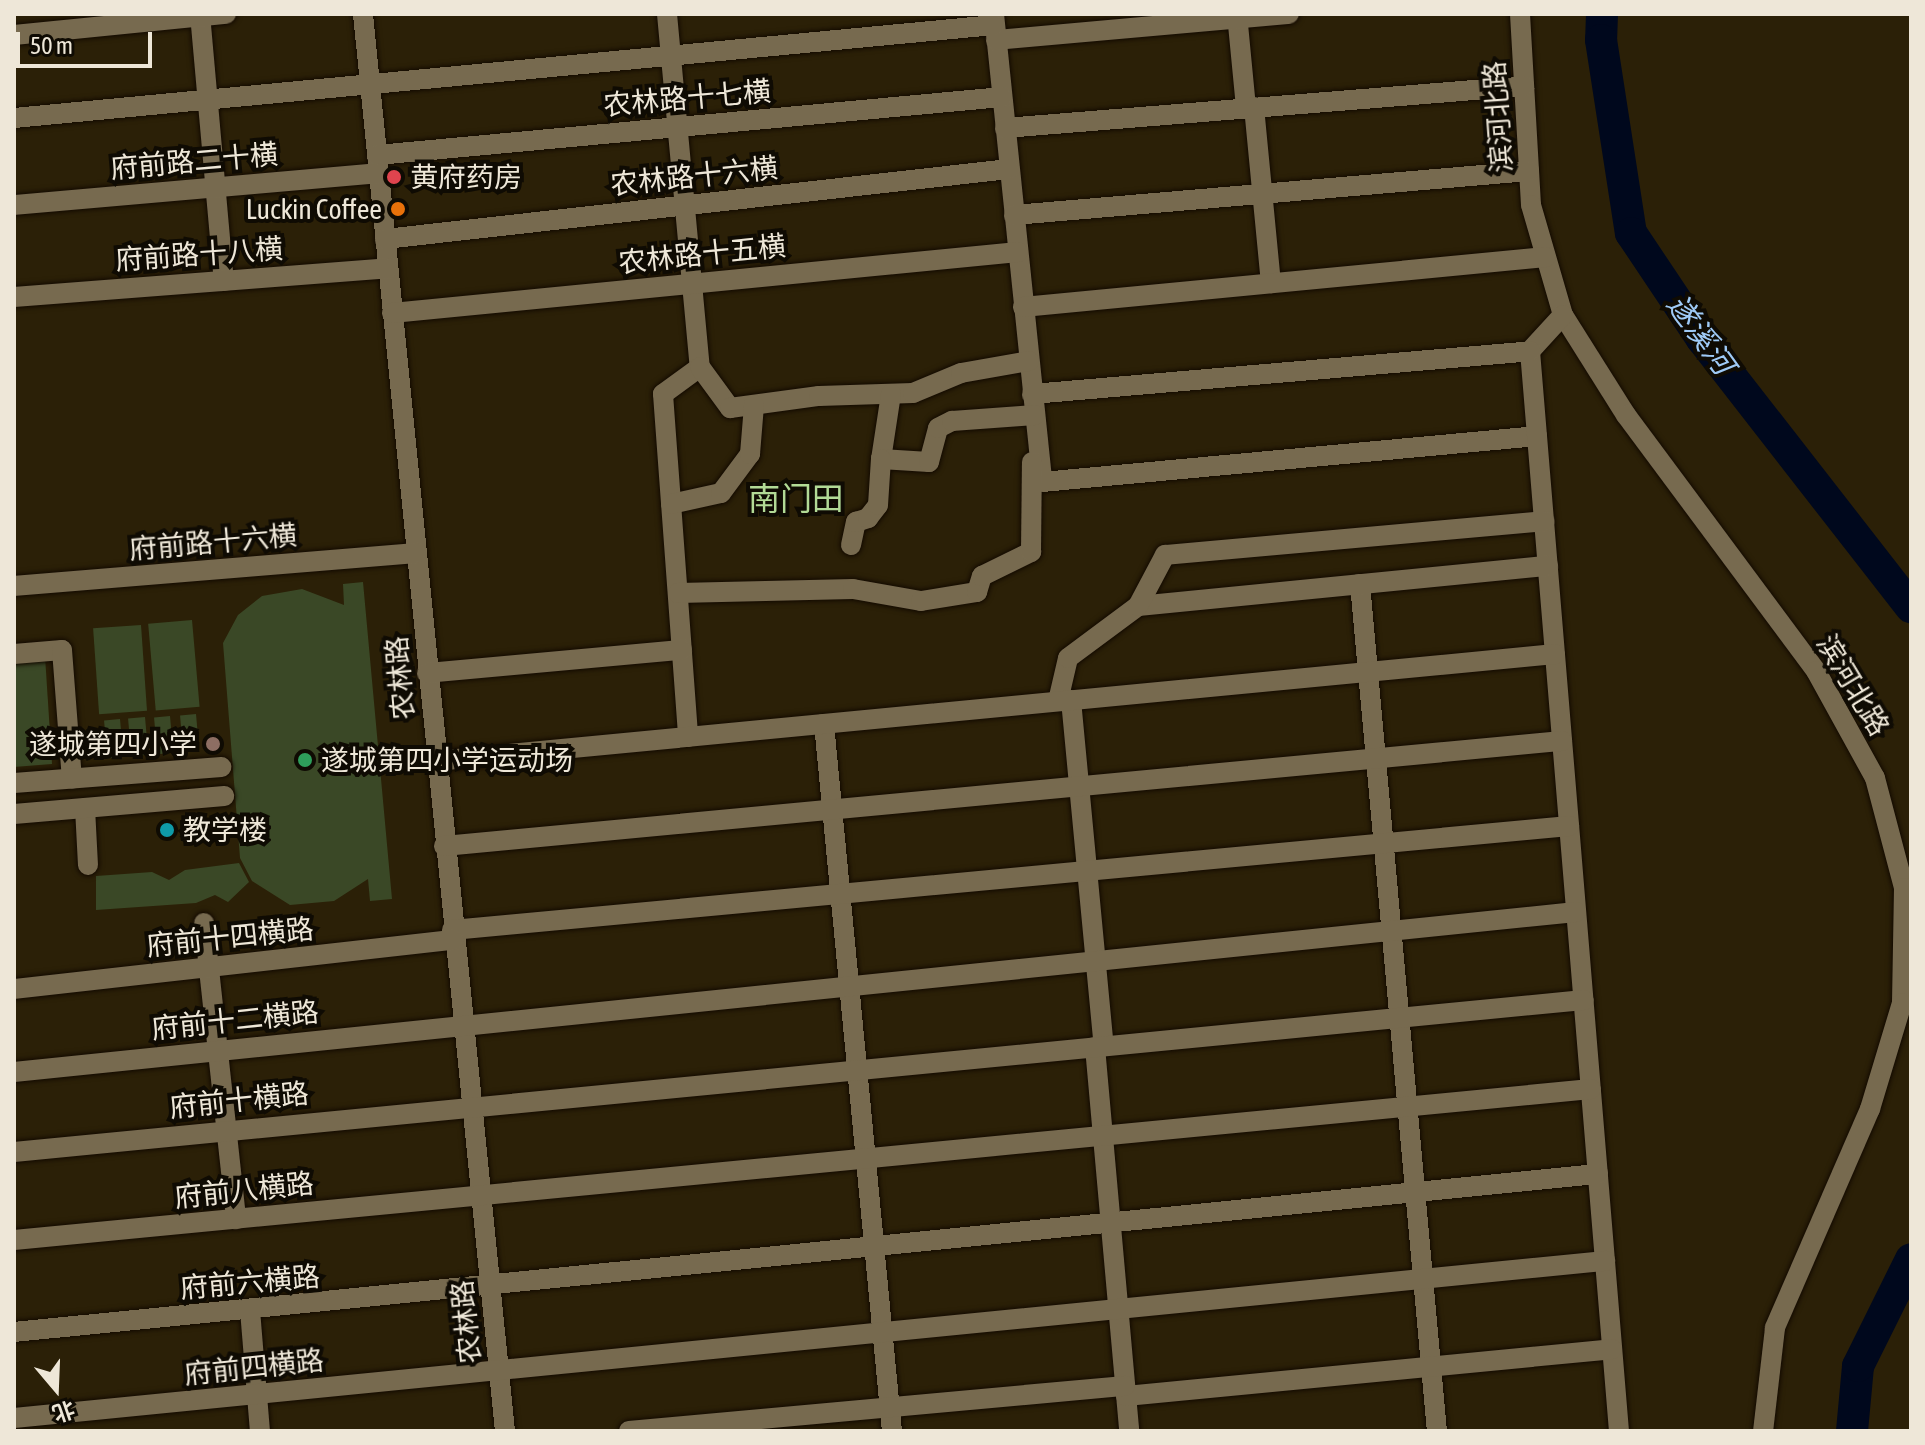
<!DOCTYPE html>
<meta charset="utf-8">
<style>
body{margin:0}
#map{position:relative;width:1925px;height:1445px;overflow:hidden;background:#2b2007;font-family:"Asap Condensed","Noto Sans SC",sans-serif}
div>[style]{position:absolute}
.green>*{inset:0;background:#3a4826;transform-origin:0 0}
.river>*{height:32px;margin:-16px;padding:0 16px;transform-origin:16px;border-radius:16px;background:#00081d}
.roads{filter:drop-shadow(0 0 2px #130a00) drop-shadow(0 0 2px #130a00)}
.minor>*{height:20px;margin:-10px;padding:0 10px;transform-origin:10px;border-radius:10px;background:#776a4f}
.dots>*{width:22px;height:22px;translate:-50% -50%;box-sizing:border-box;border:4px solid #0f0b03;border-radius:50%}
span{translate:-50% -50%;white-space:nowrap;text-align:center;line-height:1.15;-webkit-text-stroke:8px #0f0b03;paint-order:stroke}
.street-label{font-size:28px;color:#eee7d8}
.poi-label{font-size:28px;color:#eee7d8}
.left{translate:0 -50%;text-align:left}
.right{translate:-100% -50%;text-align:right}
.water-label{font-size:30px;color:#9fcaf6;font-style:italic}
.quarter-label{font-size:32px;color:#b2da96}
.frame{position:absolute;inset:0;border:16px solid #eee7d8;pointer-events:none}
.north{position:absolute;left:16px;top:1349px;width:80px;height:80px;-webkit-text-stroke:6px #0f0b03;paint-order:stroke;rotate:161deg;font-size:22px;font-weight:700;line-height:32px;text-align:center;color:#eee7d8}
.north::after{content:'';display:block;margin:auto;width:28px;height:36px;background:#eee7d8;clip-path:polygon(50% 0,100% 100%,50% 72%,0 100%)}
.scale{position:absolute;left:16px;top:32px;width:136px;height:36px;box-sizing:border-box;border:4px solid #eee7d8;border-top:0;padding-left:10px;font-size:24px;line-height:28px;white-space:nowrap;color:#eee7d8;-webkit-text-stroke:6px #0f0b03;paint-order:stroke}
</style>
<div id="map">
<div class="green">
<div style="clip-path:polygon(363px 582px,392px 899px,370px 901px,368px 879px,334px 901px,290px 905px,252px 881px,240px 858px,223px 643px,238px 615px,262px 596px,302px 589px,344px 605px,343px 584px)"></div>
<div style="left:192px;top:620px;width:87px;height:44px;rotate:85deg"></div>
<div style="left:141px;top:625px;width:86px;height:48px;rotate:86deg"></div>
<div style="clip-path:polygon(45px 656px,52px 764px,14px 767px,14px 659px)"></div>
<div style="left:196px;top:714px;width:37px;height:16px;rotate:85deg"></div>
<div style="left:170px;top:716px;width:37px;height:16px;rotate:85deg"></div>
<div style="left:145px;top:717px;width:38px;height:17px;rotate:85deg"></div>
<div style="left:120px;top:719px;width:38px;height:16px;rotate:85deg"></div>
<div style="clip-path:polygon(239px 863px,249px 882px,228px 902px,215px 895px,196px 903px,96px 910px,96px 876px,152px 872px,169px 880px,185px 870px)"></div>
</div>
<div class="river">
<div style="left:1602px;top:14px;width:26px;rotate:92deg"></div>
<div style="left:1601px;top:40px;width:195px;rotate:81.2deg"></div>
<div style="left:1631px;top:233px;width:128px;rotate:56.2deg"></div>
<div style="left:1702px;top:339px;width:340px;rotate:52.1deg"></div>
<div style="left:1852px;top:1431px;width:65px;rotate:-84.7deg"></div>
<div style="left:1858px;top:1366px;width:119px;rotate:-63.6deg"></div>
</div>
<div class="roads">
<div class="minor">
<div style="left:200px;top:14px;width:268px;rotate:84.9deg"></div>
<div style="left:363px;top:14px;width:1424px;rotate:84.28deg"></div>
<div style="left:667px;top:14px;width:355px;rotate:84.7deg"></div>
<div style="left:700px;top:367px;width:46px;rotate:143.9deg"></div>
<div style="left:663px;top:394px;width:344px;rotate:85.8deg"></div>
<div style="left:994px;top:14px;width:470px;rotate:84.1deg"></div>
<div style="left:1042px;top:482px;width:497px;rotate:-5.3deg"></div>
<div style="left:1237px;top:14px;width:94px;rotate:84.5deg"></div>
<div style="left:1520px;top:14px;width:191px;rotate:86.7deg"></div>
<div style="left:1531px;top:205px;width:115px;rotate:73.8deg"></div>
<div style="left:1563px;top:315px;width:118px;rotate:57.8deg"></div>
<div style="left:1626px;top:415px;width:319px;rotate:53.4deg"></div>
<div style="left:1816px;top:671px;width:122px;rotate:61.1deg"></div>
<div style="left:1875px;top:778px;width:114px;rotate:75.2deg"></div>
<div style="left:1904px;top:888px;width:115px;rotate:91deg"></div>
<div style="left:1902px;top:1003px;width:111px;rotate:106.8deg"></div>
<div style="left:1870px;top:1109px;width:239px;rotate:113.5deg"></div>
<div style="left:1775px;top:1328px;width:104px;rotate:96.6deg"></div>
<div style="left:14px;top:35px;width:213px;rotate:-5.7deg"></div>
<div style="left:996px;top:40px;width:294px;rotate:-5.1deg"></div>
<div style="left:1254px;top:107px;width:177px;rotate:84.5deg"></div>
<div style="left:14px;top:118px;width:985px;rotate:-5.42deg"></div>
<div style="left:1005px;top:128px;width:521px;rotate:-4.63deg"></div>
<div style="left:377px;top:155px;width:628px;rotate:-5.3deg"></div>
<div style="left:14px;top:205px;width:366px;rotate:-5deg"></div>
<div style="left:1014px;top:215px;width:517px;rotate:-4.88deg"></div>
<div style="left:385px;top:239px;width:628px;rotate:-6.4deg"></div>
<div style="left:14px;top:297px;width:375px;rotate:-4.4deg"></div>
<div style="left:1023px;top:307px;width:525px;rotate:-5.46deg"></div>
<div style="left:392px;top:313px;width:629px;rotate:-5.57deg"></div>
<div style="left:1563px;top:315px;width:49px;rotate:132.5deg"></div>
<div style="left:1530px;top:351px;width:1084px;rotate:85.29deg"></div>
<div style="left:700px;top:367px;width:51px;rotate:53.8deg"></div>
<div style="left:730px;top:408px;width:90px;rotate:-7.7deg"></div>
<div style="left:819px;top:396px;width:94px;rotate:-1.8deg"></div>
<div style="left:913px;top:393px;width:52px;rotate:-22.6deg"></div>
<div style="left:961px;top:373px;width:69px;rotate:-10deg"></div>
<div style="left:891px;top:394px;width:66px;rotate:98.7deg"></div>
<div style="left:881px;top:459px;width:48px;rotate:3.6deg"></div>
<div style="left:929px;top:462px;width:35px;rotate:-75deg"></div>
<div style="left:938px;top:428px;width:16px;rotate:-27deg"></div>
<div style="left:952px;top:421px;width:83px;rotate:-4.1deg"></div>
<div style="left:1032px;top:394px;width:500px;rotate:-4.9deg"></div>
<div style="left:671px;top:504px;width:51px;rotate:-12.4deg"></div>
<div style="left:721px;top:493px;width:49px;rotate:-53.4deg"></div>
<div style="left:750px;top:454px;width:49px;rotate:-85.3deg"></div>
<div style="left:851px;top:545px;width:24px;rotate:-78deg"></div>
<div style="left:856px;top:522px;width:13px;rotate:-18deg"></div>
<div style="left:868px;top:518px;width:16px;rotate:-52deg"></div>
<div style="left:878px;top:505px;width:46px;rotate:-86.3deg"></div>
<div style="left:1360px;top:584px;width:850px;rotate:84.81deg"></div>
<div style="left:14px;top:586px;width:403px;rotate:-4.7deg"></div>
<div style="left:678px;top:593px;width:175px;rotate:-1.3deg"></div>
<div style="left:853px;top:589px;width:69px;rotate:10deg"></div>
<div style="left:921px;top:601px;width:57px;rotate:-9.1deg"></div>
<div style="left:977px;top:592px;width:17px;rotate:-73deg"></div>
<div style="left:982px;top:576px;width:55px;rotate:-26.1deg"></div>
<div style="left:1031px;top:552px;width:90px;rotate:-89.4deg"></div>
<div style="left:1138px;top:606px;width:412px;rotate:-5.6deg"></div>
<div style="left:14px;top:654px;width:48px;rotate:-4.8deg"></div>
<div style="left:62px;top:650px;width:129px;rotate:85.6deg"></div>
<div style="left:427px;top:673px;width:256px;rotate:-5.2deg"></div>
<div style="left:1071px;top:700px;width:348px;rotate:84.6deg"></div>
<div style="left:1058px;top:701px;width:44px;rotate:-76.9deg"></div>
<div style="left:1068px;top:658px;width:87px;rotate:-36.6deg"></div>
<div style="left:1138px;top:606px;width:58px;rotate:-62.1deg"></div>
<div style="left:1165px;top:555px;width:381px;rotate:-5.1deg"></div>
<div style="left:824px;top:724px;width:710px;rotate:84.51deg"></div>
<div style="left:436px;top:761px;width:1124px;rotate:-5.46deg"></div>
<div style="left:14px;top:783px;width:208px;rotate:-4.4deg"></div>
<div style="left:85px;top:808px;width:57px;rotate:87deg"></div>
<div style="left:14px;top:814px;width:211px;rotate:-4.9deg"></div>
<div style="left:444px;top:846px;width:1123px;rotate:-5.37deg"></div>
<div style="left:204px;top:923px;width:298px;rotate:83.8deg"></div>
<div style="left:452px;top:930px;width:1122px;rotate:-5.32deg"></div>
<div style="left:14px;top:989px;width:442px;rotate:-6.4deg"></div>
<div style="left:1095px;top:1047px;width:386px;rotate:84.9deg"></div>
<div style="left:14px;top:1072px;width:1570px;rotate:-5.85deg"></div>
<div style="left:14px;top:1152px;width:1577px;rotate:-5.53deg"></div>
<div style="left:14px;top:1240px;width:1584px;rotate:-5.47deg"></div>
<div style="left:250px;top:1310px;width:121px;rotate:85.3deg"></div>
<div style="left:14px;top:1332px;width:1592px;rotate:-5.7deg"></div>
<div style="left:1126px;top:1396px;width:488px;rotate:-5.5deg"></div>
<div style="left:14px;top:1418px;width:1599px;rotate:-5.64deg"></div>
<div style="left:629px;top:1431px;width:498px;rotate:-5.2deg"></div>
</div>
</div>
<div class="dots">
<div style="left:394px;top:177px;background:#e0444e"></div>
<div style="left:398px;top:209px;background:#e8710a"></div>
<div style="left:213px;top:744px;background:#8d6e63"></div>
<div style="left:305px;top:760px;background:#2e9e5b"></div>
<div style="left:167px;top:830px;background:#0f9aa8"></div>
</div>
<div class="street-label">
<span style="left:687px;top:98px;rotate:-5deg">农林路十七横</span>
<span style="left:1498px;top:117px;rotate:-94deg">滨河北路</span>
<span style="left:194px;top:161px;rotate:-5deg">府前路二十横</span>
<span style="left:694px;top:176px;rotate:-6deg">农林路十六横</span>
<span style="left:199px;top:254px;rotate:-4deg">府前路十八横</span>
<span style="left:702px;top:254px;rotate:-6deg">农林路十五横</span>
<span style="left:213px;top:542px;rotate:-5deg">府前路十六横</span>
<span style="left:400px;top:678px;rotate:-95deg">农林路</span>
<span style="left:1853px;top:685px;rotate:59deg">滨河北路</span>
<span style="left:230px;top:937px;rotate:-6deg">府前十四横路</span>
<span style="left:235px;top:1020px;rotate:-6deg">府前十二横路</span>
<span style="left:239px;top:1100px;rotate:-6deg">府前十横路</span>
<span style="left:244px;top:1190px;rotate:-6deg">府前八横路</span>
<span style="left:250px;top:1282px;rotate:-5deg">府前六横路</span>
<span style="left:466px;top:1322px;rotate:-96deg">农林路</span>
<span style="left:254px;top:1367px;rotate:-6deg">府前四横路</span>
</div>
<div class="poi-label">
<span class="left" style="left:410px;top:177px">黄府药房</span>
<span class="right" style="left:382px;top:209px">Luckin Coffee</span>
<span class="right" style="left:197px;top:744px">遂城第四小学</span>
<span class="left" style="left:321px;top:760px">遂城第四小学运动场</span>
<span class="left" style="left:183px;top:830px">教学楼</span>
</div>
<div class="water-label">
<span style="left:1701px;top:334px;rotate:54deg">遂溪河</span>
</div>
<div class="quarter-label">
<span style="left:796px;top:499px">南门田</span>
</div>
<div class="frame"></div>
<div class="north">北</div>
<div class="scale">50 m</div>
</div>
